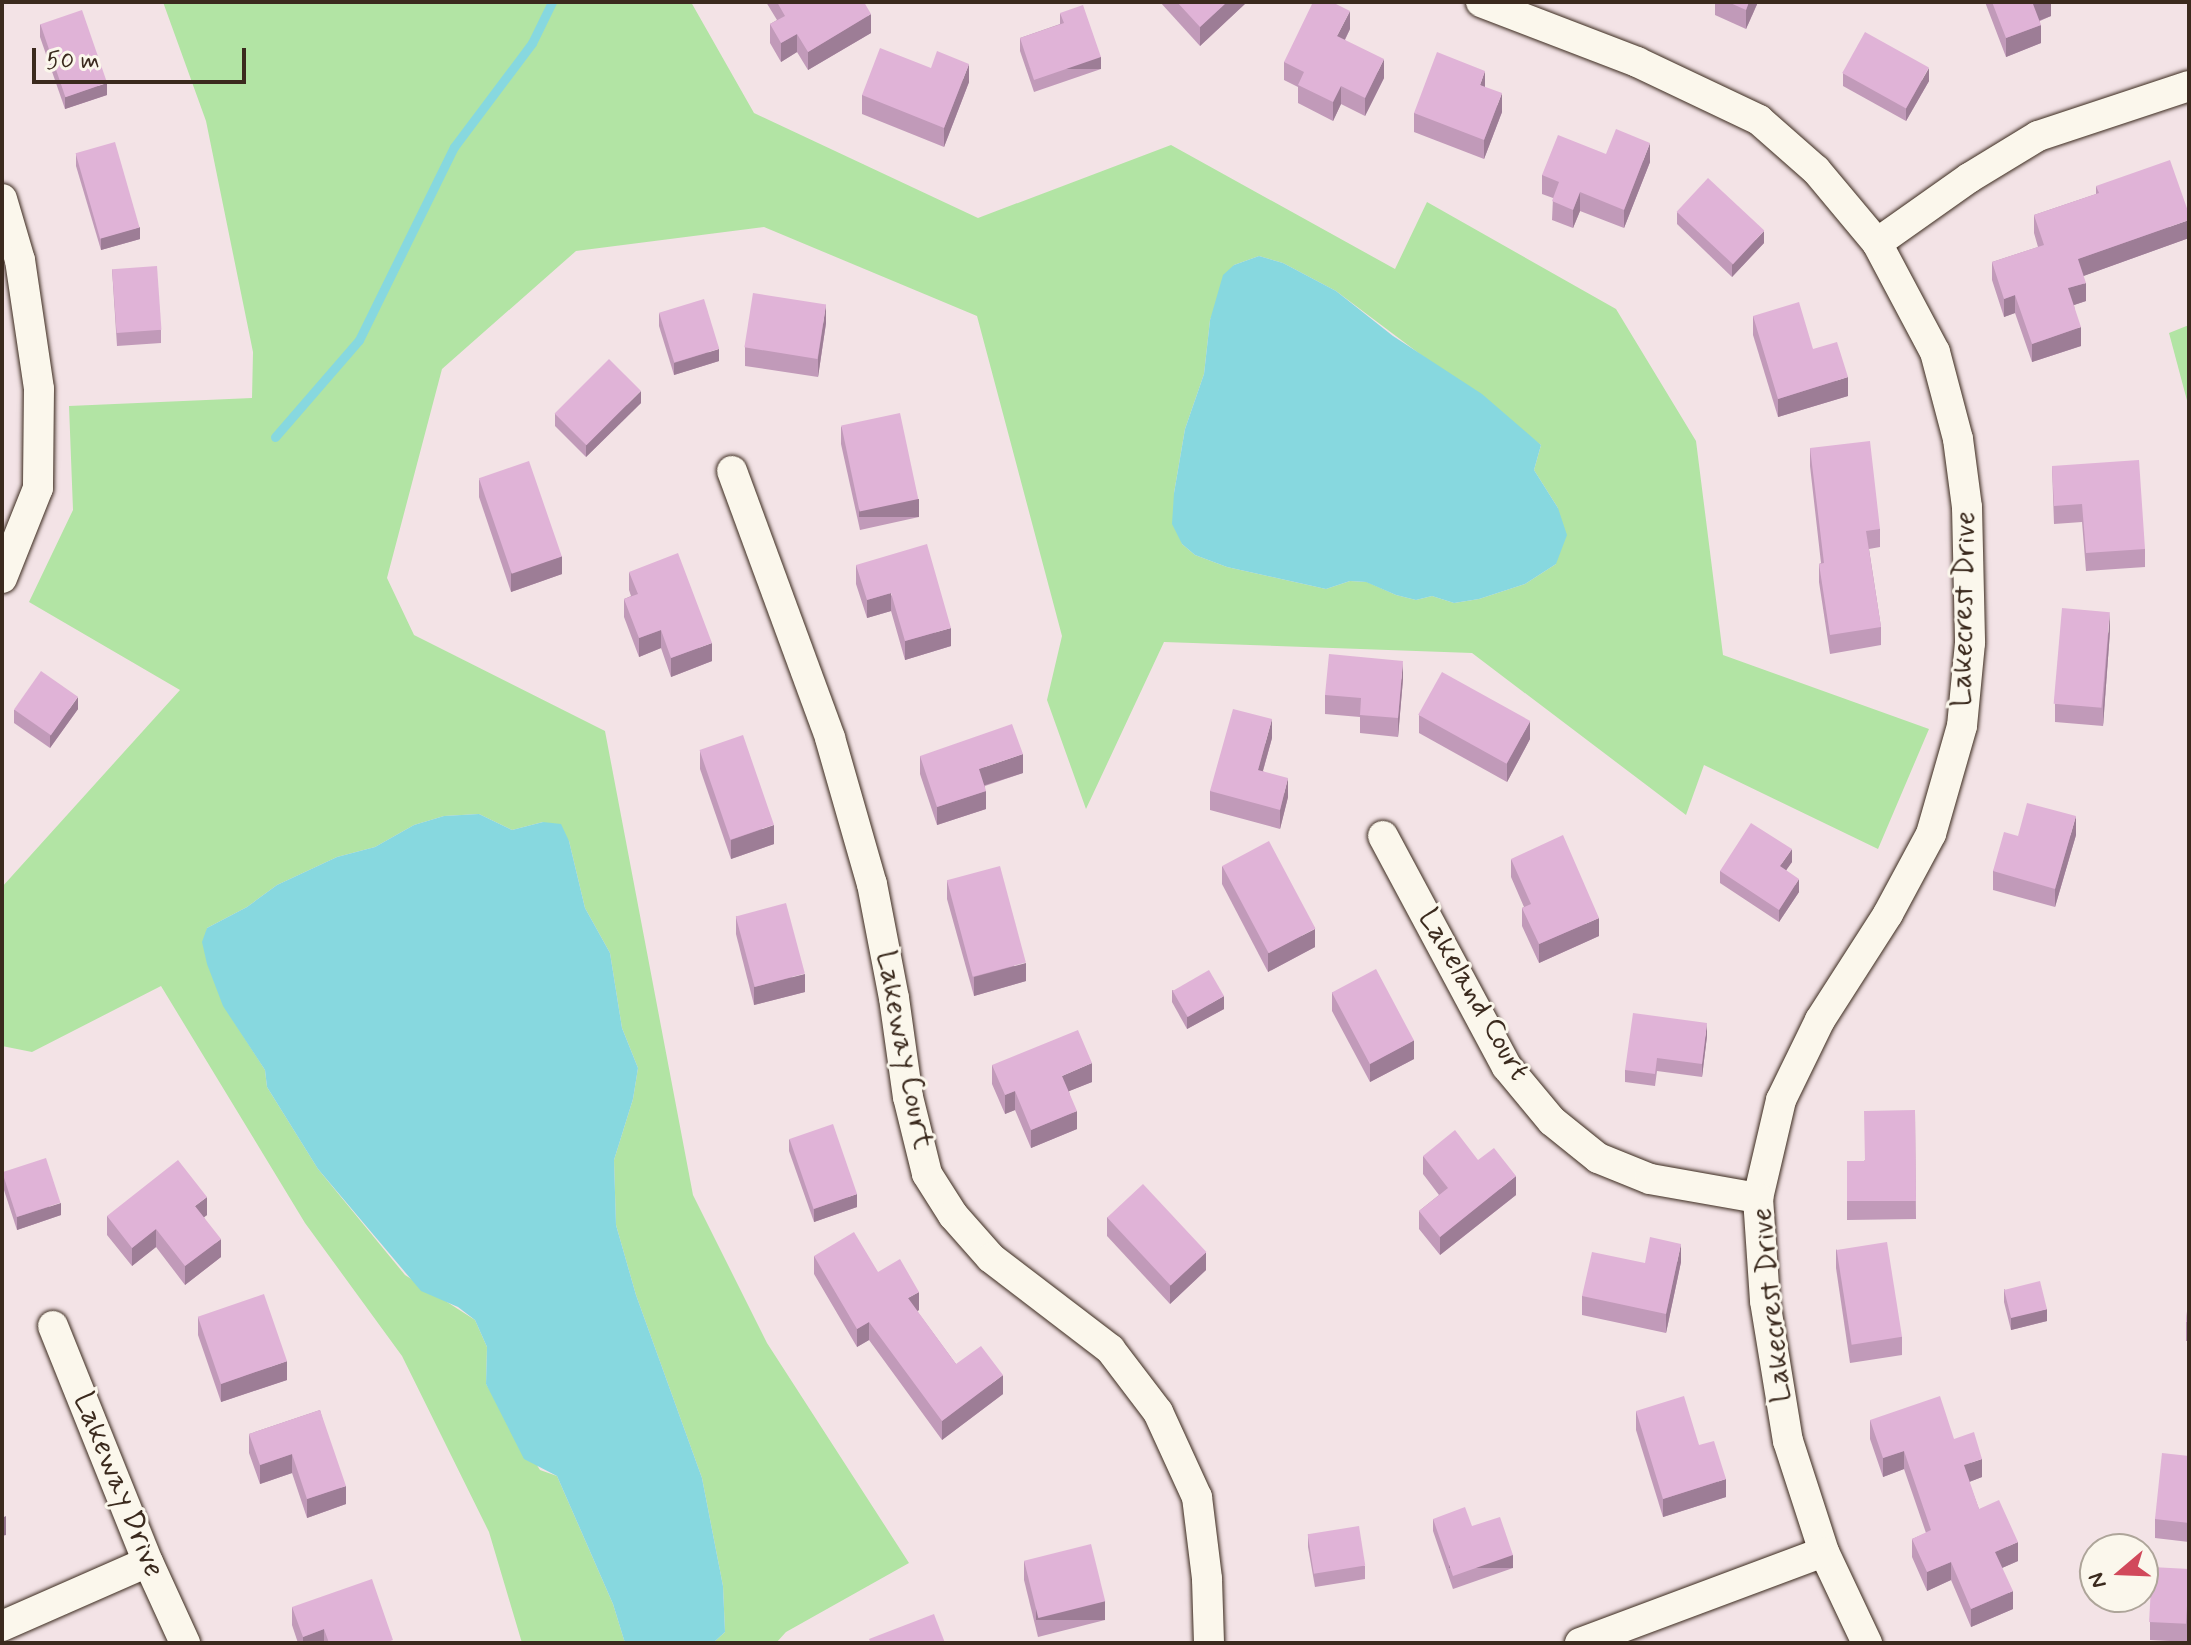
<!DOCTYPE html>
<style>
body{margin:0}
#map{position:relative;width:2191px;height:1645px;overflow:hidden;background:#f3e3e6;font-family:Mynerve,sans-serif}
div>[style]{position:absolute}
.green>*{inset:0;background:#b2e4a4}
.water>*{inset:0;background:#87d8df}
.stream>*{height:9px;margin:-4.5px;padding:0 4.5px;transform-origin:4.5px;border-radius:4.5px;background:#87d8df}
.roads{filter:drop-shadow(0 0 2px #3b2a1e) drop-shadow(0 0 2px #3b2a1e)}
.street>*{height:30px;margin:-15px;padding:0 15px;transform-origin:15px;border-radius:15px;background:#fbf7ec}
.wall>*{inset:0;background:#c19ab9}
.shaded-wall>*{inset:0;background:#9d7d96;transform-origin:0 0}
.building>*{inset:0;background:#e0b3d7;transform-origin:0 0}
span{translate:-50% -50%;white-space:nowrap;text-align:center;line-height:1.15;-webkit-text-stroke:6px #fbf7ec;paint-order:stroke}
.street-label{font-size:30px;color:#3b2a1e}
.frame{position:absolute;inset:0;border:4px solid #3b2a1e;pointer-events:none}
.north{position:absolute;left:2079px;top:1533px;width:80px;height:80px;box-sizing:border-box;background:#fbf7ec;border:2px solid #aea59a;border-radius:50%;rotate:251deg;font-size:22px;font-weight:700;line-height:32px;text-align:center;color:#3b2a1e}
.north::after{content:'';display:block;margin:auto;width:28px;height:36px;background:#d1495b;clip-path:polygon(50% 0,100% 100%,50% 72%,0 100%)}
.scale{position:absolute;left:32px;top:48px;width:214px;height:36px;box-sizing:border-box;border:4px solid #3b2a1e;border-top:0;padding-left:10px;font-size:24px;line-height:28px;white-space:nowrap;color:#3b2a1e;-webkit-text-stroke:6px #fbf7ec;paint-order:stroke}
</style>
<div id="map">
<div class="green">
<div style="clip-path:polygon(evenodd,163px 2px,691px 2px,754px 113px,978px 218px,1171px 145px,1395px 269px,1427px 202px,1616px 309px,1696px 441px,1723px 655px,1929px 729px,1878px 849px,1704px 765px,1686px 815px,1472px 653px,1164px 642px,1086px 809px,1047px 700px,1062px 636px,977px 316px,764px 227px,576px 251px,442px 369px,387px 578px,414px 635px,605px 731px,693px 1195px,767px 1343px,909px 1563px,786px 1632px,776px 1643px,713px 1643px,725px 1632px,723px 1586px,702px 1478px,636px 1295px,616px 1225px,614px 1160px,633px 1099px,638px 1068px,622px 1028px,610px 953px,585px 908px,569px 841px,543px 822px,512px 830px,479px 814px,444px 816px,414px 825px,375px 847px,337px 857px,277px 885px,247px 907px,207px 928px,205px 954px,224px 1006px,265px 1070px,267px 1087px,318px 1169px,405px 1275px,475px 1320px,487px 1347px,486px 1384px,540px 1470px,557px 1476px,613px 1604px,625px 1643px,522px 1643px,489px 1532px,402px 1356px,305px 1223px,161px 986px,32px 1052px,2px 1046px,2px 887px,180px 690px,29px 602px,73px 510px,69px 406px,252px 398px,253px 352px,206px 121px,163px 2px,1259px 256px,1283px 263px,1336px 291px,1541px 445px,1534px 470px,1558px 508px,1556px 564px,1525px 584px,1479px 599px,1454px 603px,1432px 596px,1416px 600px,1396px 595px,1367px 582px,1350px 581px,1326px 589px,1227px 567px,1195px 555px,1182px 544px,1174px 493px,1185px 429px,1204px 374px,1210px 320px,1234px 265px,1259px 256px)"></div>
<div style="clip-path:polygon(2189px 325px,2189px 408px,2169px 333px)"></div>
</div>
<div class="water">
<div style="clip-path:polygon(1259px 256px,1283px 263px,1336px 291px,1393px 336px,1482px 394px,1541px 445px,1534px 470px,1558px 508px,1567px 535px,1556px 564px,1525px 584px,1479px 599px,1454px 603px,1432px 596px,1416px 600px,1396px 595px,1366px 582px,1350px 581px,1326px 589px,1227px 567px,1195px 555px,1182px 544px,1172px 524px,1174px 493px,1185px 429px,1204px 374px,1210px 320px,1223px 275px,1234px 265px)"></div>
<div style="clip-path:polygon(479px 814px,512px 830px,543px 822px,561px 824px,569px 841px,585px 908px,610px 953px,622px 1028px,638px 1068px,633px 1099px,614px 1160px,616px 1225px,636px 1295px,702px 1478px,723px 1586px,725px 1632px,713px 1643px,625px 1643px,613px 1604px,557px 1476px,524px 1459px,486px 1384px,487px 1347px,475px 1320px,458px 1307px,421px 1291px,318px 1169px,267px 1087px,265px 1070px,223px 1006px,207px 964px,202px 942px,207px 928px,247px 907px,277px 885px,337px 857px,375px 847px,414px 825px,444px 816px)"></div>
</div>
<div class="stream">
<div style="left:275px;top:437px;width:128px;rotate:-49.1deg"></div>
<div style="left:359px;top:340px;width:215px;rotate:-63.8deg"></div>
<div style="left:454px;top:147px;width:130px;rotate:-53.1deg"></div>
<div style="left:532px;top:43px;width:46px;rotate:-64deg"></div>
</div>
<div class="roads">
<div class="street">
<div style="left:1481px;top:2px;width:167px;rotate:21deg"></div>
<div style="left:1637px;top:62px;width:135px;rotate:25.4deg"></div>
<div style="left:1759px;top:120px;width:76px;rotate:41.3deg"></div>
<div style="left:1816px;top:170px;width:95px;rotate:50.1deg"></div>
<div style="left:1877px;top:243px;width:123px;rotate:62deg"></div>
<div style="left:1935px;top:352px;width:90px;rotate:75.2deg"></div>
<div style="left:1958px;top:439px;width:69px;rotate:82.5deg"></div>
<div style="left:1967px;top:507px;width:136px;rotate:88.7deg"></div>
<div style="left:1970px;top:643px;width:83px;rotate:95.5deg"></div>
<div style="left:1962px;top:726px;width:112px;rotate:106deg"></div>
<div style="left:1931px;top:834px;width:91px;rotate:118.3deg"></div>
<div style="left:1888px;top:914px;width:126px;rotate:122.7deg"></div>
<div style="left:1820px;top:1020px;width:89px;rotate:116deg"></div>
<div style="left:1781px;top:1100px;width:101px;rotate:103.2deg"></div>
<div style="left:1758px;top:1198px;width:103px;rotate:86.1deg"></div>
<div style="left:1765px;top:1301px;width:142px;rotate:80.7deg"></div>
<div style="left:1788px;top:1441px;width:117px;rotate:72deg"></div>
<div style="left:1824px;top:1552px;width:101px;rotate:64.7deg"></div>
<div style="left:2px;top:199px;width:64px;rotate:73.6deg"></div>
<div style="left:20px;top:260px;width:130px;rotate:81.6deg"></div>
<div style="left:39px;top:389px;width:99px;rotate:90.6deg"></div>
<div style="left:38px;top:488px;width:97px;rotate:111.8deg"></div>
<div style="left:1877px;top:243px;width:113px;rotate:-35.2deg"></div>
<div style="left:1969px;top:178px;width:81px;rotate:-31.3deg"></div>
<div style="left:2038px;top:136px;width:159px;rotate:-18.3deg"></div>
<div style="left:732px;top:471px;width:284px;rotate:69.8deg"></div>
<div style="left:830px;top:738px;width:152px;rotate:74deg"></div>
<div style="left:872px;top:884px;width:116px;rotate:79.1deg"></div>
<div style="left:894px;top:998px;width:100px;rotate:82deg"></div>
<div style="left:908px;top:1097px;width:79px;rotate:76.1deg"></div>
<div style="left:927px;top:1174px;width:49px;rotate:57.6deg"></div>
<div style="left:953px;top:1215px;width:57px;rotate:48.5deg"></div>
<div style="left:991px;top:1258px;width:150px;rotate:37.4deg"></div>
<div style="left:1110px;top:1349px;width:79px;rotate:52.7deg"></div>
<div style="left:1158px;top:1412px;width:94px;rotate:65.4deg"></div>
<div style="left:1197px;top:1497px;width:83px;rotate:83deg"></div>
<div style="left:1207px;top:1579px;width:64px;rotate:88.2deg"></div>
<div style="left:1383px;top:836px;width:262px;rotate:61.8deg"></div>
<div style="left:1507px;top:1067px;width:70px;rotate:50.2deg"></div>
<div style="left:1552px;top:1121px;width:59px;rotate:38.8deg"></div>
<div style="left:1598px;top:1158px;width:56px;rotate:22deg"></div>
<div style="left:1650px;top:1179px;width:110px;rotate:10deg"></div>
<div style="left:53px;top:1326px;width:254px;rotate:68.1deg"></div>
<div style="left:148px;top:1562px;width:89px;rotate:65.4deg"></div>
<div style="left:2px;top:1626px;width:159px;rotate:-23.7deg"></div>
<div style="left:1580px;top:1643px;width:260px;rotate:-20.5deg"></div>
</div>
</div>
<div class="wall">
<div style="clip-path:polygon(766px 2px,864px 2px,871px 33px,808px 70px,797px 52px,781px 62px,770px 43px,770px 24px,777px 20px)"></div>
<div style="clip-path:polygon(1160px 2px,1247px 2px,1200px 46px)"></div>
<div style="clip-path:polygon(1715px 2px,1758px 2px,1746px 29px,1715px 15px)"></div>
<div style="clip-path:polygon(1985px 2px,2051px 2px,2051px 16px,2040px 21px,2041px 43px,2006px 57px)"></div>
<div style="clip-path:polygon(1060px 13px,1101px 69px,1034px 92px,1020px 51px,1020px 38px,1060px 24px)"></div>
<div style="clip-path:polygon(40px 24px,107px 95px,65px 109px,40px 37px)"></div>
<div style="clip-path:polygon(1350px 29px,1345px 40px,1384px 78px,1365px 116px,1341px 104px,1333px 121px,1298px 103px,1298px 87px,1284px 80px,1284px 62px)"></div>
<div style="clip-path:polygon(931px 68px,969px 82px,944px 147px,862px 114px,862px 95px)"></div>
<div style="clip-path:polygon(1843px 73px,1929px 81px,1906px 121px,1843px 86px)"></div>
<div style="clip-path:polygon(1485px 87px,1502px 112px,1484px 159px,1414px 132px,1414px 113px)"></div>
<div style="clip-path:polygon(76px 153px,140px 239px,101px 250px,76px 166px)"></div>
<div style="clip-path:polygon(1606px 154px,1650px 162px,1624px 228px,1580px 211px,1573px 228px,1552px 220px,1553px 198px,1542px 194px,1542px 175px)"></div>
<div style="clip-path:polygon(2096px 186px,2189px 238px,2083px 276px,2086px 301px,2074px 305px,2081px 346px,2032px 362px,2015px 313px,2004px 317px,1992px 280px,1992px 262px,2038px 247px,2034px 233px,2034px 215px,2096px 194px)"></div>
<div style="clip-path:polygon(1677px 212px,1764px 243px,1732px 277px,1677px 224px)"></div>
<div style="clip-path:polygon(112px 269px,161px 330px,161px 343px,117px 346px)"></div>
<div style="clip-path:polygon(659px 313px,719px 361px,674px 375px,659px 326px)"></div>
<div style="clip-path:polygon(1753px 316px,1813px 349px,1848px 396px,1778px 417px,1753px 335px)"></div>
<div style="clip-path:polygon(826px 323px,818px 377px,745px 366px,745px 347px)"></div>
<div style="clip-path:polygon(641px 403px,586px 457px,555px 426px,555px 414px)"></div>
<div style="clip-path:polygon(841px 426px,919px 517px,860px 530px,841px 444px)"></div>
<div style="clip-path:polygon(1810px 448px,1880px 529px,1880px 547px,1869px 549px,1881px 627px,1881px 645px,1830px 654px,1819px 582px,1819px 564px,1821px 563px,1810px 466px)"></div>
<div style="clip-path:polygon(2052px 466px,2145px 549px,2145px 567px,2086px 571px,2082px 522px,2054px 524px)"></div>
<div style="clip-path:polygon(479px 479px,562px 574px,511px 592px,479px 497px)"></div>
<div style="clip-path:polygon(856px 565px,951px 646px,905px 660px,891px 611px,867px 618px,856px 584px)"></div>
<div style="clip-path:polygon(629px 572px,712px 661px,671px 677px,661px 648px,639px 657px,624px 617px,624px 599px,631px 596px,629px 590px)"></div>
<div style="clip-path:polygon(2110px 631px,2103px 726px,2055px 722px,2055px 704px)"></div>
<div style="clip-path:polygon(1403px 679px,1398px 737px,1360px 733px,1360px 717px,1325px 714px,1325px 695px)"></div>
<div style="clip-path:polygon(78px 709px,50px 748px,14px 723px,14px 710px)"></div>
<div style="clip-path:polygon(1419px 715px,1530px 739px,1507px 782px,1419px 733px)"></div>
<div style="clip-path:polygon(1272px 738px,1263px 771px,1288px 797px,1280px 829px,1210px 810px,1210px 791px)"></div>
<div style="clip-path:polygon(700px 750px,774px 844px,731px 859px,700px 769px)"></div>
<div style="clip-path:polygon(920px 756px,1023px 773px,985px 786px,986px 809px,937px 825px,920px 774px)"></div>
<div style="clip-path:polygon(2076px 835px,2055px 907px,1993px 890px,1993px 871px,2018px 836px)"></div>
<div style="clip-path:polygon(1511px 859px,1599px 936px,1539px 963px,1522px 926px,1522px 908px,1524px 907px,1511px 877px)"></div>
<div style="clip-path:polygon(1792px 862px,1786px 870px,1799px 892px,1779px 922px,1720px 883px,1720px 871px)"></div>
<div style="clip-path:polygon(1222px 866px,1315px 947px,1268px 972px,1222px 884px)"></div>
<div style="clip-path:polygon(947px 880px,1026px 981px,974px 996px,947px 899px)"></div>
<div style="clip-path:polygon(736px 916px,805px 992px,754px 1005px,736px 934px)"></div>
<div style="clip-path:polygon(1172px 990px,1224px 1009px,1187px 1029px,1172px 1002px)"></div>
<div style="clip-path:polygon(1332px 992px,1414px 1059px,1370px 1082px,1332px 1011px)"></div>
<div style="clip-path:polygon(1707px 1036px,1702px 1077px,1657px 1071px,1655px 1086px,1625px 1082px,1625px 1070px)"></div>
<div style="clip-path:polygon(992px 1065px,1092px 1082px,1069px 1091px,1077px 1129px,1031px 1148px,1015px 1110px,1005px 1114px,992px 1084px)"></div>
<div style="clip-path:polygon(1915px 1110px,1916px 1219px,1847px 1220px,1847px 1161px,1864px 1161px)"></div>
<div style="clip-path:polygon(789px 1139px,857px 1207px,814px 1222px,789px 1151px)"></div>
<div style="clip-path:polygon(1423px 1156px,1516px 1195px,1440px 1255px,1419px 1229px,1419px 1211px,1439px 1195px,1423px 1174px)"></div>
<div style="clip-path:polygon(2px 1172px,61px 1215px,17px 1230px,2px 1184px)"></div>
<div style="clip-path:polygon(207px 1215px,204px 1217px,221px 1257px,185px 1285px,156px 1247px,132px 1266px,107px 1235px,107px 1216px)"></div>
<div style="clip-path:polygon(1107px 1217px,1206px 1270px,1170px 1304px,1107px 1236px)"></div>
<div style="clip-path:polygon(1836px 1249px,1902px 1337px,1902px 1355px,1850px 1363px,1836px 1268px)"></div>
<div style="clip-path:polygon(814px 1256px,878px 1272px,919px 1310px,917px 1311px,956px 1364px,1003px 1394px,942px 1440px,869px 1340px,857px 1347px,814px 1274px)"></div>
<div style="clip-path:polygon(1681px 1262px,1666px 1333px,1582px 1315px,1582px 1296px,1645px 1263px)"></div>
<div style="clip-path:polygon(2004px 1289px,2047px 1321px,2011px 1330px,2004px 1302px)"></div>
<div style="clip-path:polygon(2189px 1290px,2189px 1341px,2186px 1341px,2186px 1322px)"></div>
<div style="clip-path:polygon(198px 1317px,287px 1380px,221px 1402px,198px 1335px)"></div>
<div style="clip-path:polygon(320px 1410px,346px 1504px,307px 1518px,292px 1473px,260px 1484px,249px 1453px,249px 1434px)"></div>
<div style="clip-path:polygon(1636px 1411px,1699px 1445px,1726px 1497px,1663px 1517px,1636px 1430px)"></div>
<div style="clip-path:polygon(1870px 1420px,1954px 1439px,1982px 1477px,1969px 1482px,1979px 1509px,2018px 1561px,2002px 1568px,2013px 1609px,1971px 1627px,1951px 1580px,1927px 1591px,1912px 1557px,1912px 1539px,1926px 1533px,1904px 1469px,1883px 1477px,1870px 1439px)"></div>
<div style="clip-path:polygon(2189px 1456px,2189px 1542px,2155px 1538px,2155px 1519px)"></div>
<div style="clip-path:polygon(1433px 1519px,1472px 1526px,1513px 1568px,1453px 1589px,1433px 1531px)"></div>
<div style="clip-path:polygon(1308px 1534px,1365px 1566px,1365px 1579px,1315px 1587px,1308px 1547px)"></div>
<div style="clip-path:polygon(1024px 1561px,1105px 1620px,1038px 1637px,1024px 1580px)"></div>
<div style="clip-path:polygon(2189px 1569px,2189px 1642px,2150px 1640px,2150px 1622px)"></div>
<div style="clip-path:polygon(292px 1607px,393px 1643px,298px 1643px,292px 1625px)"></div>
</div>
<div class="shaded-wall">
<div style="clip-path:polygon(1227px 2px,1247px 2px,1200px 46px,1200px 27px)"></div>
<div style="clip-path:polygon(1749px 2px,1758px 2px,1746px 29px,1746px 10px)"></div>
<div style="clip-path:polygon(2040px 2px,2051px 2px,2051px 16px,2033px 23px,2033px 4px)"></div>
<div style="clip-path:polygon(1350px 11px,1350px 29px,1337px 55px,1337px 36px)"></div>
<div style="clip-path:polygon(871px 14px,871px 33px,808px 70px,808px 52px)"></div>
<div style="clip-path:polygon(2041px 25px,2041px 43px,2006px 57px,2006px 38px)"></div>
<div style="clip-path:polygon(797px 34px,797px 52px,781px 62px,781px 43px)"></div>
<div style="left:1101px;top:57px;width:12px;height:71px;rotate:90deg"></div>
<div style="clip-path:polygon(1384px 59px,1384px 78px,1365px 116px,1365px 98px)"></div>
<div style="clip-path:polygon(969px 64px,969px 82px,944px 147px,944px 128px)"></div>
<div style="clip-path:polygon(1929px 68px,1929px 81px,1906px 121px,1906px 108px)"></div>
<div style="clip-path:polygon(1485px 71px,1485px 89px,1480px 85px)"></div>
<div style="clip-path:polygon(107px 83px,107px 95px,65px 109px,65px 97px)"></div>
<div style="clip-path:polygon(1341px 86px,1341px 104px,1333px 121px,1333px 102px)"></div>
<div style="clip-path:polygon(1502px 93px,1502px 112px,1484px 159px,1484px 140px)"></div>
<div style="clip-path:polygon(1650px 143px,1650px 162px,1624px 228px,1624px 210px)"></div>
<div style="clip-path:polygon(1580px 192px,1580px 211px,1573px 228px,1573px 210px)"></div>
<div style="clip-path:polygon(2189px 220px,2189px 238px,2078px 278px,2078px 259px)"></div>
<div style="clip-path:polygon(140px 227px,140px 239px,101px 250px,101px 238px)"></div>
<div style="clip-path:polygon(1764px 231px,1764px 243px,1732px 277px,1732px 265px)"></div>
<div style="clip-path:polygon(2086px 283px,2086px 301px,2068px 307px,2068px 288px)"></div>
<div style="clip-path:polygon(2015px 295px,2015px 313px,2004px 317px,2004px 299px)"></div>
<div style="clip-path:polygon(826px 304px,826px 323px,818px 377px,818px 358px)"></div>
<div style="clip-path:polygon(2081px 327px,2081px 346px,2032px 362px,2032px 344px)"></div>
<div style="clip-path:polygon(719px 349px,719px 361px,674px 375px,674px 363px)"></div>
<div style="clip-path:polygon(1848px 377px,1848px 396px,1778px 417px,1778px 399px)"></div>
<div style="clip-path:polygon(641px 391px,641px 403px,586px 457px,586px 445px)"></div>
<div style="left:919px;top:499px;width:18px;height:60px;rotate:90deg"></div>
<div style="clip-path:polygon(562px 556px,562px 574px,511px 592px,511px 573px)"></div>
<div style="clip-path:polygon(891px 593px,891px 611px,867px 618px,867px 600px)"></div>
<div style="clip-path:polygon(2110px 612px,2110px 631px,2103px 726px,2103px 707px)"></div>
<div style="clip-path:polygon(951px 628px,951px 646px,905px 660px,905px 641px)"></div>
<div style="clip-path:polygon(661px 630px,661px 648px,639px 657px,639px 638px)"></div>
<div style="clip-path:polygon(712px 643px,712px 661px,671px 677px,671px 658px)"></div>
<div style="clip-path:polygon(1403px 661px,1403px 679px,1398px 737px,1398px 718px)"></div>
<div style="clip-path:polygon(78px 697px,78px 709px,50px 748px,50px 736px)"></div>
<div style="clip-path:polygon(1272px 719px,1272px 738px,1258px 788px,1258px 770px)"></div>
<div style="clip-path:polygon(1530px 721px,1530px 739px,1507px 782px,1507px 763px)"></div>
<div style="clip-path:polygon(1023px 754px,1023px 773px,979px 787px,979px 769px)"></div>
<div style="clip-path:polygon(1288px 778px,1288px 797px,1280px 829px,1280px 810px)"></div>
<div style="clip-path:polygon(986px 791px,986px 809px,937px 825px,937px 807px)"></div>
<div style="clip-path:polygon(2076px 816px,2076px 835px,2055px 907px,2055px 889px)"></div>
<div style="clip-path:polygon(774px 825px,774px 844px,731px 859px,731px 840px)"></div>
<div style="clip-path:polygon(1792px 849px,1792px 862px,1780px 879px,1780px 866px)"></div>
<div style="clip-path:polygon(1799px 879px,1799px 892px,1779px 922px,1779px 910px)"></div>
<div style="clip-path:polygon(1599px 918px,1599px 936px,1539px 963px,1539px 944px)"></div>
<div style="clip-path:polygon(1315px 929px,1315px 947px,1268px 972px,1268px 953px)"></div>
<div style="clip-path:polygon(1026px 963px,1026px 981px,974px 996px,974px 977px)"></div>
<div style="clip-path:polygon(805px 974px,805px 992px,754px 1005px,754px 987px)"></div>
<div style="clip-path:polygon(1224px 996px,1224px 1009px,1187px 1029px,1187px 1017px)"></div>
<div style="clip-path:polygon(1707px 1023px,1707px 1036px,1702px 1077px,1702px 1064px)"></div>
<div style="clip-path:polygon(1414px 1040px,1414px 1059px,1370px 1082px,1370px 1064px)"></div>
<div style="clip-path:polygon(1092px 1063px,1092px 1082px,1062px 1094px,1062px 1076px)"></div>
<div style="clip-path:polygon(1015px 1091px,1015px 1110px,1005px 1114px,1005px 1095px)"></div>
<div style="clip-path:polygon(1077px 1111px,1077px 1129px,1031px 1148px,1031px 1130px)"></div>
<div style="clip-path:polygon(1516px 1176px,1516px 1195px,1440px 1255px,1440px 1237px)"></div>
<div style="clip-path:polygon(857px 1194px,857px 1207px,814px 1222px,814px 1209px)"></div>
<div style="clip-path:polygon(207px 1197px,207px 1215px,195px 1224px,195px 1206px)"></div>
<div style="clip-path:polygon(61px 1203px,61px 1215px,17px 1230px,17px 1217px)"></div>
<div style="clip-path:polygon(156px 1229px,156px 1247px,132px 1266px,132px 1248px)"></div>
<div style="clip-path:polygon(221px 1239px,221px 1257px,185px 1285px,185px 1266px)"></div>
<div style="clip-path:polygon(1681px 1244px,1681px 1262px,1666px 1333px,1666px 1314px)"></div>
<div style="clip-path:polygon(1206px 1252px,1206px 1270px,1170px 1304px,1170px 1285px)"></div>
<div style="clip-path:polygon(919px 1292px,919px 1310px,908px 1317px,908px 1298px)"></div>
<div style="clip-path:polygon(2047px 1309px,2047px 1321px,2011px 1330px,2011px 1317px)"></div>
<div style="clip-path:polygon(869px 1322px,869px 1340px,857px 1347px,857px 1329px)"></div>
<div style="clip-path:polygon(287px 1361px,287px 1380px,221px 1402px,221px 1384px)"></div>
<div style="clip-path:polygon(1003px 1375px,1003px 1394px,942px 1440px,942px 1421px)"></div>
<div style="clip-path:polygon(1904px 1451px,1904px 1469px,1883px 1477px,1883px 1458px)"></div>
<div style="clip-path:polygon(292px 1454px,292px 1473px,260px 1484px,260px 1465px)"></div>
<div style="clip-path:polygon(1982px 1459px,1982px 1477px,1964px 1484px,1964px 1465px)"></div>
<div style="clip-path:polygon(1726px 1479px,1726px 1497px,1663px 1517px,1663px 1499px)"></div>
<div style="clip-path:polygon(346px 1486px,346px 1504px,307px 1518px,307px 1499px)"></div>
<div style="clip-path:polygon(6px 1516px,6px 1535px,2px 1536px,2px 1518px)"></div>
<div style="clip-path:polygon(2018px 1542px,2018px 1561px,1995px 1571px,1995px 1552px)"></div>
<div style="left:1513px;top:1555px;width:13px;height:64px;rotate:90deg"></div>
<div style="clip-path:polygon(1951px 1562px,1951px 1580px,1927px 1591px,1927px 1572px)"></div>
<div style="clip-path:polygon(2013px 1591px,2013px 1609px,1971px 1627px,1971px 1609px)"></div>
<div style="left:1105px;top:1601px;width:19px;height:69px;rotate:90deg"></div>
<div style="clip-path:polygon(324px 1629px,324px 1643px,303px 1643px,303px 1637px)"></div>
</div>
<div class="building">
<div style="clip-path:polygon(777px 2px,864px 2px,871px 14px,808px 52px,797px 34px,781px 43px,770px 24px,785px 16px)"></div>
<div style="clip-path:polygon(1177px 2px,1227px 2px,1200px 27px)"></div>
<div style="clip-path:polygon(1313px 2px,1332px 2px,1350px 11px,1337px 36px,1384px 59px,1365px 98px,1341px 86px,1333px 102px,1298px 85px,1304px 72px,1284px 62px)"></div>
<div style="clip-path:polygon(1728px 2px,1749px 2px,1746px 10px)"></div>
<div style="clip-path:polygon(1992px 2px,2040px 2px,2033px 4px,2041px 25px,2006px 38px)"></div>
<div style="clip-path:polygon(1083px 5px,1101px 57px,1034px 80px,1020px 38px,1064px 23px,1060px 13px)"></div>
<div style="left:82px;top:10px;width:77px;height:44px;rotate:71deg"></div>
<div style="left:1865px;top:32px;width:73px;height:47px;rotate:29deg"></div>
<div style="clip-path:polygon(880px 48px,931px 68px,937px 51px,969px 64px,944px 128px,862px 95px)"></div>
<div style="clip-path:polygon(1437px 52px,1485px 71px,1480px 85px,1502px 93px,1484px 140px,1414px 113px)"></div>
<div style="clip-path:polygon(1616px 129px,1650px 143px,1624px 210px,1580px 192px,1573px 210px,1552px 201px,1559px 182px,1542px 175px,1558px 135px,1606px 154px)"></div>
<div style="left:115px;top:142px;width:89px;height:41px;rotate:74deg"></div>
<div style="clip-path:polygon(2170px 160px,2189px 214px,2189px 220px,2078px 259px,2086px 283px,2068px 288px,2081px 327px,2032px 344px,2015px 295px,2004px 299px,1992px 262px,2044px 245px,2034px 215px,2099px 193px,2096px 186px)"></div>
<div style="left:1708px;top:178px;width:77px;height:46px;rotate:43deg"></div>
<div style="left:157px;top:266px;width:64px;height:45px;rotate:86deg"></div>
<div style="left:753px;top:293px;width:74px;height:55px;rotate:9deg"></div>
<div style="left:704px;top:299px;width:52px;height:47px;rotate:73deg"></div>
<div style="clip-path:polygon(1799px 302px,1813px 349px,1837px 342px,1848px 377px,1778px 399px,1753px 316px)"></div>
<div style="left:609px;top:359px;width:45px;height:77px;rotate:45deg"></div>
<div style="left:900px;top:413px;width:88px;height:60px;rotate:78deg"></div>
<div style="clip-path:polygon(1870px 441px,1880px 529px,1866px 531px,1881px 627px,1830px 635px,1819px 564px,1824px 563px,1810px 448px)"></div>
<div style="clip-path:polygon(2139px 460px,2145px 549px,2086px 553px,2082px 504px,2054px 506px,2052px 466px)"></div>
<div style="left:529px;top:461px;width:101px;height:53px;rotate:71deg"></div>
<div style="clip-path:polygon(927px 544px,951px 628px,905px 641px,891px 593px,867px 600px,856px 565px)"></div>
<div style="clip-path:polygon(678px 553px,712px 643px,671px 658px,661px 630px,639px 638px,624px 599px,638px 594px,629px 572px)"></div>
<div style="left:2062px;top:608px;width:48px;height:96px;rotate:5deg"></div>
<div style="clip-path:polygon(1329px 654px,1403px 661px,1398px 718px,1360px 715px,1361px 698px,1325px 695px)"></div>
<div style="left:41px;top:671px;width:45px;height:47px;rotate:35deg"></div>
<div style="left:1442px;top:672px;width:101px;height:49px;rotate:29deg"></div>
<div style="clip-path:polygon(1233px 709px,1272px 719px,1258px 770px,1288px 778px,1280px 810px,1210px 791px)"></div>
<div style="clip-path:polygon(1012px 724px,1023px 754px,979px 769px,986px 791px,937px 807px,920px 756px)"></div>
<div style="left:743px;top:735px;width:95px;height:46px;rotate:71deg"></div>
<div style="clip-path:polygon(2027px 803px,2076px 816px,2055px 889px,1993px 871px,2004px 832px,2018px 836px)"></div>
<div style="clip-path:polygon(1751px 823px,1792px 849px,1780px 866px,1799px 879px,1779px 910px,1720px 871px)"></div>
<div style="clip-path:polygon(1563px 835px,1599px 918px,1539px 944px,1522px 908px,1531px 904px,1511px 859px)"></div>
<div style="left:1269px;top:841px;width:99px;height:53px;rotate:62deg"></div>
<div style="left:1000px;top:866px;width:100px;height:55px;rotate:75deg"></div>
<div style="left:786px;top:903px;width:73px;height:52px;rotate:75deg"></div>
<div style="left:1376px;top:969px;width:81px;height:50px;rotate:62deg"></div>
<div style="left:1209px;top:970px;width:30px;height:42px;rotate:60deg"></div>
<div style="clip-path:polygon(1633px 1013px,1707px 1023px,1702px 1064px,1657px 1058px,1655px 1074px,1625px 1070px)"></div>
<div style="clip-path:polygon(1078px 1030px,1092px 1063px,1062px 1076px,1077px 1111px,1031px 1130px,1015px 1091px,1005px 1095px,992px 1065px)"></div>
<div style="clip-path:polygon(1915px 1110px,1916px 1201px,1847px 1201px,1847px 1161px,1865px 1161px,1864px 1111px)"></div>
<div style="left:833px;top:1124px;width:74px;height:46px;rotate:71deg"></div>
<div style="clip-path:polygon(1455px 1130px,1478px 1160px,1494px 1148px,1516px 1176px,1440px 1237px,1419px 1211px,1448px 1188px,1423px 1156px)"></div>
<div style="left:46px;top:1158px;width:47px;height:46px;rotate:72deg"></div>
<div style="clip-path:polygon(178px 1160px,207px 1197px,195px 1206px,221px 1239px,185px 1266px,156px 1229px,132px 1248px,107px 1216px)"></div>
<div style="left:1143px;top:1184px;width:93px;height:49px;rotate:47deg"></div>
<div style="clip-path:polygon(854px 1232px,878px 1272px,900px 1259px,919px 1292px,908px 1298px,956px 1364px,981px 1346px,1003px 1375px,942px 1421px,869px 1322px,857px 1329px,814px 1256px)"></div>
<div style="clip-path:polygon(1650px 1237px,1681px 1244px,1666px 1314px,1582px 1296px,1592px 1252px,1645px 1263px)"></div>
<div style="left:1887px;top:1242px;width:96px;height:51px;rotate:81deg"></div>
<div style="left:2040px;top:1281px;width:29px;height:37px;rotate:76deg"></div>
<div style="clip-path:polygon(2189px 1290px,2189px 1322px,2186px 1322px)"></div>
<div style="left:264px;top:1294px;width:71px;height:70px;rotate:71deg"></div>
<div style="clip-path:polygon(1684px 1396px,1699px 1445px,1714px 1441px,1726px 1479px,1663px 1499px,1636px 1411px)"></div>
<div style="clip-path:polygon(1940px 1396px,1954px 1439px,1974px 1432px,1982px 1459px,1964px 1465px,1979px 1509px,1999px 1500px,2018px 1542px,1995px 1552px,2013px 1591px,1971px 1609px,1951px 1562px,1927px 1572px,1912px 1539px,1931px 1530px,1904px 1451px,1883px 1458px,1870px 1420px)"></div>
<div style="clip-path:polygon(320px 1410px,346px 1486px,307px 1499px,292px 1454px,260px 1465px,249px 1434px)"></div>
<div style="clip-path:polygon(2162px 1453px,2189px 1456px,2189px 1523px,2155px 1519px)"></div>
<div style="clip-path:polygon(1465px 1507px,1472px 1526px,1500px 1517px,1513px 1555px,1453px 1576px,1433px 1519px)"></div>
<div style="left:1359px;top:1526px;width:40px;height:52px;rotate:81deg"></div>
<div style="left:1091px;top:1544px;width:59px;height:69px;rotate:76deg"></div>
<div style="left:2152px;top:1567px;width:37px;height:55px;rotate:3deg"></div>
<div style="clip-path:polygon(372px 1579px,393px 1640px,385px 1643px,329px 1643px,324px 1629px,303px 1637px,292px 1607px)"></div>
<div style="clip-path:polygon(934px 1614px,945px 1643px,871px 1643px,869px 1639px)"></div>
</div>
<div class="street-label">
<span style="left:1964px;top:609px;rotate:-89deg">Lakecrest Drive</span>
<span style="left:1473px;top:995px;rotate:60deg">Lakeland Court</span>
<span style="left:904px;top:1050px;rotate:79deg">Lakeway Court</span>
<span style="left:1772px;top:1305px;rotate:-96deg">Lakecrest Drive</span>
<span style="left:118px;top:1485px;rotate:68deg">Lakeway Drive</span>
</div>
<div class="frame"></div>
<div class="north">N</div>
<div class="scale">50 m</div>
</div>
